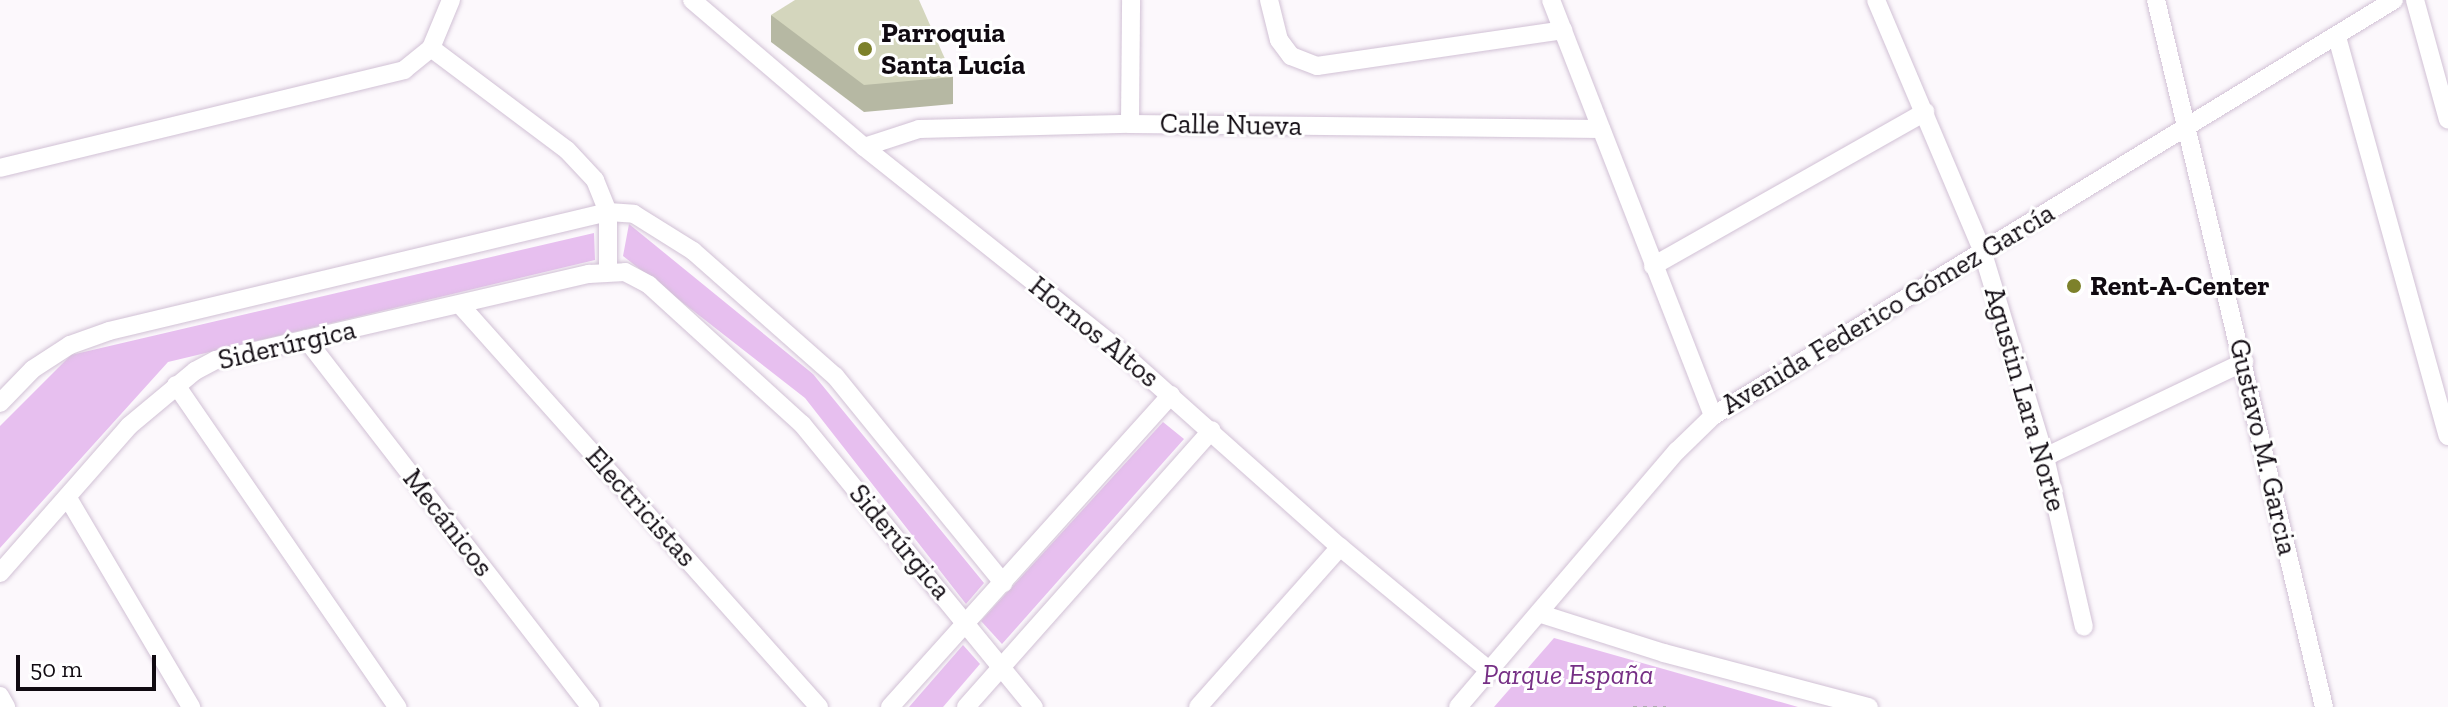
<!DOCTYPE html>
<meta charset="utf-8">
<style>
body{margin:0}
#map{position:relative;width:2448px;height:707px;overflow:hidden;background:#fcf8fc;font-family:"Zilla Slab",serif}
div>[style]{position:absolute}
.green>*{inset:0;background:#e7bfef}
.path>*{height:3px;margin-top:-1.5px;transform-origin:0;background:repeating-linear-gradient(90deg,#aea9ae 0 4px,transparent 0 10px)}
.roads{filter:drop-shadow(0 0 2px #d1c1d5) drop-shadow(0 0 2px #d1c1d5)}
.minor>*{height:18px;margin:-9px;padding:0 9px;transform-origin:9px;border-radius:9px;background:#fff}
.wall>*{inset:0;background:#b6b8a3}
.building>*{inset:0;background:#d4d6bd}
.dots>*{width:22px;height:22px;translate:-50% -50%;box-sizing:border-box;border:4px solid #fff;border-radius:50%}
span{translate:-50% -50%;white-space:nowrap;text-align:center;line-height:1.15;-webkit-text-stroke:6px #fff;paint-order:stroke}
.poi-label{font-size:28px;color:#100a11;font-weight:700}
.left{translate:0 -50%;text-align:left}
.street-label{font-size:28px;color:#100a11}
.park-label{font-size:28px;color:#762f85;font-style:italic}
.scale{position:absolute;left:16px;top:655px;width:140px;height:36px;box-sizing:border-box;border:4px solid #100a11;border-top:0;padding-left:10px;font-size:24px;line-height:28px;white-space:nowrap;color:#100a11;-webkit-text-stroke:6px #fff;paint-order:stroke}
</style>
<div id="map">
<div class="green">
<div style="clip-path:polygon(629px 224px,813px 374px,984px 583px,966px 604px,805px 398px,623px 256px)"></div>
<div style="clip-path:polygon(594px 233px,595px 260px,168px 362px,0 548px,0 426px,71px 355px)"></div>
<div style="clip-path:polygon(1163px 422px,1184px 439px,1002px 644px,981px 621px)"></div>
<div style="clip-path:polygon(1554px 638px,1798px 707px,1494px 707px)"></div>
<div style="clip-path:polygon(963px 645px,980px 664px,943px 707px,909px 707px)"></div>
</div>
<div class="path">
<div style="left:1633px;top:707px;width:33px"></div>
</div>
<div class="roads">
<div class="minor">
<div style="left:692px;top:0;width:226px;rotate:40.5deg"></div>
<div style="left:864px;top:147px;width:318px;rotate:38.5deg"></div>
<div style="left:1113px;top:345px;width:304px;rotate:41.7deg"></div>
<div style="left:1340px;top:547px;width:195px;rotate:39.6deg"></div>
<div style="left:1269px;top:0;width:41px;rotate:76deg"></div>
<div style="left:1279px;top:40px;width:20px;rotate:53deg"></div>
<div style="left:1291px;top:56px;width:28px;rotate:21deg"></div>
<div style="left:1317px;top:66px;width:249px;rotate:-8.3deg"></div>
<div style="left:1551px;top:0;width:446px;rotate:68.7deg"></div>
<div style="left:1876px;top:0;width:272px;rotate:67deg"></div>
<div style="left:1982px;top:250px;width:216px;rotate:73.1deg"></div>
<div style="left:2045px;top:457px;width:174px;rotate:77.1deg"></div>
<div style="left:2156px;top:0;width:727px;rotate:76.63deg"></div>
<div style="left:2415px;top:0;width:124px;rotate:74.6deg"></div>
<div style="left:2337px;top:37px;width:414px;rotate:74.5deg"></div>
<div style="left:431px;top:48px;width:170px;rotate:36.9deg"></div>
<div style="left:567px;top:150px;width:41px;rotate:47deg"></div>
<div style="left:595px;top:180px;width:35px;rotate:68deg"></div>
<div style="left:608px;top:212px;width:58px;rotate:90deg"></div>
<div style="left:1130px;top:124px;width:124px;rotate:-89.5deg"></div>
<div style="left:864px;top:147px;width:58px;rotate:-18.1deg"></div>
<div style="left:919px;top:129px;width:211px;rotate:-1.4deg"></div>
<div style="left:1130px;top:124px;width:471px;rotate:0.6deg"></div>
<div style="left:0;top:168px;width:416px;rotate:-13.6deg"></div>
<div style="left:404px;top:70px;width:35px;rotate:-39deg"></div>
<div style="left:431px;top:48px;width:52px;rotate:-67.4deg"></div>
<div style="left:1653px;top:266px;width:313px;rotate:-29.5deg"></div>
<div style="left:462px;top:307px;width:536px;rotate:48.25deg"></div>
<div style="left:306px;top:339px;width:465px;rotate:52.3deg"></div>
<div style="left:176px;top:385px;width:391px;rotate:55.5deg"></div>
<div style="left:0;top:403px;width:47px;rotate:-45.9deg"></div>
<div style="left:33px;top:369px;width:44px;rotate:-33deg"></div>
<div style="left:70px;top:345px;width:41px;rotate:-19.7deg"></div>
<div style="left:109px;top:331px;width:513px;rotate:-13.41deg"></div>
<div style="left:608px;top:212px;width:26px;rotate:4deg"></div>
<div style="left:634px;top:214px;width:70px;rotate:32.1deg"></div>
<div style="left:693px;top:251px;width:189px;rotate:41.4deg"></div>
<div style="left:835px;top:376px;width:267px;rotate:50.9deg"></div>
<div style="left:2045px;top:457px;width:221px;rotate:-25.5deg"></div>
<div style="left:68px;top:498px;width:243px;rotate:59.5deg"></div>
<div style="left:0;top:573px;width:196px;rotate:-48.7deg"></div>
<div style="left:129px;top:426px;width:86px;rotate:-39.8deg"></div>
<div style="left:195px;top:371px;width:24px;rotate:-28deg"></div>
<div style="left:216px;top:360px;width:383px;rotate:-13deg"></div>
<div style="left:589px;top:274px;width:36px;rotate:-3deg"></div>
<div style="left:625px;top:272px;width:27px;rotate:28deg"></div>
<div style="left:649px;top:285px;width:207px;rotate:42.3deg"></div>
<div style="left:802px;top:424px;width:366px;rotate:50.7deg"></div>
<div style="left:1541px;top:614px;width:129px;rotate:17.6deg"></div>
<div style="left:1664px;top:653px;width:212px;rotate:14.8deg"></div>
<div style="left:0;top:696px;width:13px;rotate:61deg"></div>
<div style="left:890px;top:707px;width:420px;rotate:-48deg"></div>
<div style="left:966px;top:707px;width:370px;rotate:-48.4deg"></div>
<div style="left:1198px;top:707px;width:214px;rotate:-48.4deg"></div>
<div style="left:1458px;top:707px;width:337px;rotate:-49.5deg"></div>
<div style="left:1677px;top:451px;width:50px;rotate:-44.2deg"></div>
<div style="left:1713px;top:416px;width:798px;rotate:-31.42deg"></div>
</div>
</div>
<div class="wall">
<div style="clip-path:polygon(771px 15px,953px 77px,953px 104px,864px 112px,771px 42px)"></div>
</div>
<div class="building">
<div style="clip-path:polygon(795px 0,919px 0,953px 77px,864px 85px,771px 15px)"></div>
</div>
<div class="dots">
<div style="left:865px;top:49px;background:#7d812b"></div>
<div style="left:2074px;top:286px;background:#7d812b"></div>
</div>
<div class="poi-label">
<span class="left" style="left:881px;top:49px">Parroquia<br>Santa Lucía</span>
<span class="left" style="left:2090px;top:286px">Rent-A-Center</span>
</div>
<div class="street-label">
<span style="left:1231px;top:125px;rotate:1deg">Calle Nueva</span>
<span style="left:1888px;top:309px;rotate:-31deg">Avenida Federico Gómez García</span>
<span style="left:1094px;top:332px;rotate:39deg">Hornos Altos</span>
<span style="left:287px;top:345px;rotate:-13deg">Siderúrgica</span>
<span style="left:2025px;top:399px;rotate:74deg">Agustin Lara Norte</span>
<span style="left:2263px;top:447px;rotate:77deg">Gustavo M. Garcia</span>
<span style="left:641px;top:507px;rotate:48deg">Electricistas</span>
<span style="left:448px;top:523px;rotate:52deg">Mecánicos</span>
<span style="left:900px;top:542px;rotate:50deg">Siderúrgica</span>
</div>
<div class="park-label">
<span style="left:1568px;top:675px">Parque España</span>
</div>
<div class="scale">50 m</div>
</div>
